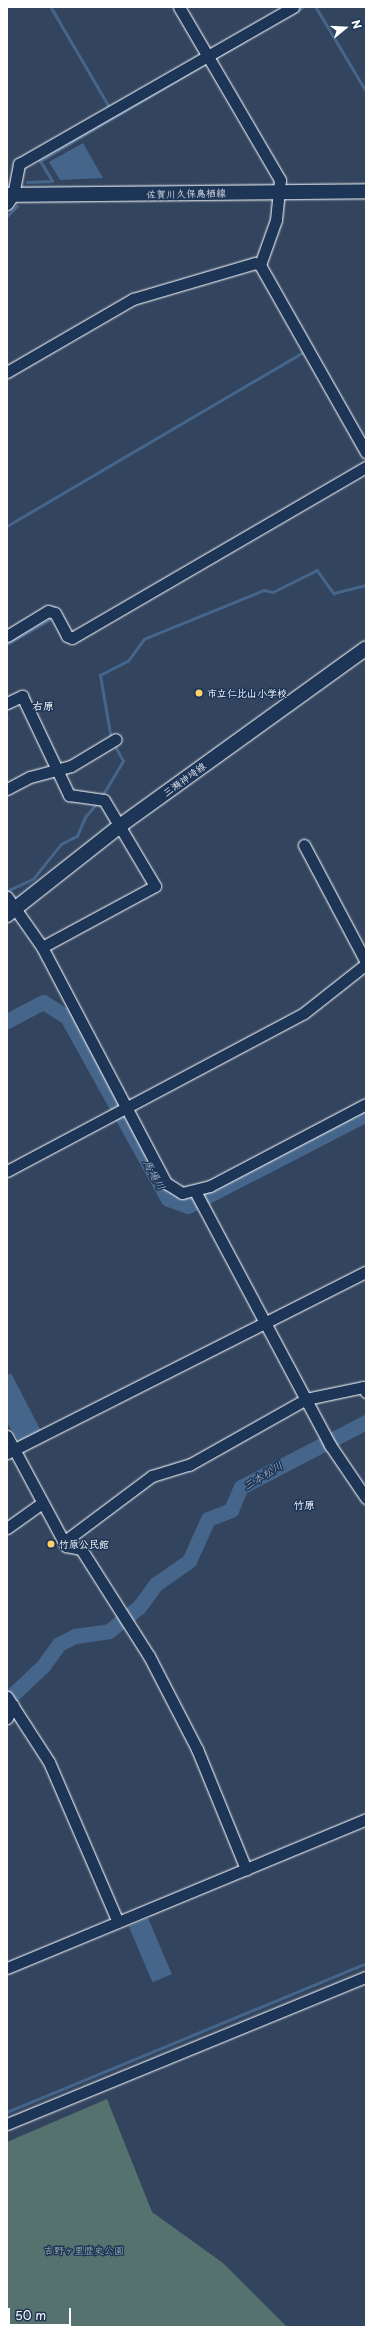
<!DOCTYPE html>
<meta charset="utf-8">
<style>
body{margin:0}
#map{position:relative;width:373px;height:2334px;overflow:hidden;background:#32445e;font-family:"Playpen Sans","Klee One",sans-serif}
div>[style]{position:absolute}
.green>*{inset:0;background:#56726f}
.water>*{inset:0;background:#45658a;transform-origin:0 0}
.stream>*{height:2.5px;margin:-1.25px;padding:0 1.25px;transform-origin:1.25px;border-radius:1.25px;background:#45658a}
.river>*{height:15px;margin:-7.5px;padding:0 7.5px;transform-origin:7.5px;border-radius:7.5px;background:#45658a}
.roads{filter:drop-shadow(0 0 1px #fff) drop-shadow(0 0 1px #fff)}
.minor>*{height:11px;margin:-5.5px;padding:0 5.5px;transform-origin:5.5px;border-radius:5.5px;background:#1d3557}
.major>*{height:14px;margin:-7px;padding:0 7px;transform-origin:7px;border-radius:7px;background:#1d3557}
.dots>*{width:11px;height:11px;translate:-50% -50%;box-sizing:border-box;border:2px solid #1d3557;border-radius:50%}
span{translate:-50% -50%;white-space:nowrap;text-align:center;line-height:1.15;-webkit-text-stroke:3px #1d3557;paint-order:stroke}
.street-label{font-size:10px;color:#fff}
.poi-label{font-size:10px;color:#fff;font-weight:700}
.left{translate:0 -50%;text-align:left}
.park-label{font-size:10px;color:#b3c0be}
.neighbourhood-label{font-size:11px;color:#fff;font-weight:700}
.water-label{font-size:11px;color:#b5c1d0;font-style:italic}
.frame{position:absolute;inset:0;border:8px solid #fff;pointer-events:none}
.north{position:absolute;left:325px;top:8px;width:40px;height:40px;-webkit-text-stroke:3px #1d3557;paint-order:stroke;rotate:72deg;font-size:11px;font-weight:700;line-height:16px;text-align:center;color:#fff}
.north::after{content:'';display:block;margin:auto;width:14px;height:18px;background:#fff;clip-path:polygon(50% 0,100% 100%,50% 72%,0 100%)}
.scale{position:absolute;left:8px;top:2308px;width:63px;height:18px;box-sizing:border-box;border:2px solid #fff;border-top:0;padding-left:5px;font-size:12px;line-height:14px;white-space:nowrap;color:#fff;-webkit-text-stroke:3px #1d3557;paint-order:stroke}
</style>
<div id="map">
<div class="green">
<div style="clip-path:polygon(107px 2099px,152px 2212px,223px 2263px,287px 2327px,7px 2327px,7px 2142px)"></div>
</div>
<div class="water">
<div style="clip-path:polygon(83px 143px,103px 178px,60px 180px,49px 162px)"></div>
<div style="clip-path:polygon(11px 1373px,41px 1431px,20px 1442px,7px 1423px,7px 1375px)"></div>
<div style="left:148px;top:1918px;width:61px;height:21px;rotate:67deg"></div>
</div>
<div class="stream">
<div style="left:51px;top:7px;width:117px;rotate:59.7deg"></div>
<div style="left:316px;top:7px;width:98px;rotate:59.2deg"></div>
<div style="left:295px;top:12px;width:9px;rotate:-32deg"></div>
<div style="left:215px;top:58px;width:36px;rotate:-30deg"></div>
<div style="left:27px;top:182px;width:25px;rotate:-2deg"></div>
<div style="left:52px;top:181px;width:23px;rotate:-121deg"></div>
<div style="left:40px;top:161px;width:193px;rotate:-30.6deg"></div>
<div style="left:7px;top:216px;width:14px;rotate:-45deg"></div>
<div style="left:7px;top:526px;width:344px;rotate:-30.4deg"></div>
<div style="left:7px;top:644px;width:48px;rotate:-29.7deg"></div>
<div style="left:7px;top:718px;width:1px"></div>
<div style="left:111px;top:739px;width:65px;rotate:-99.8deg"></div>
<div style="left:100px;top:675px;width:31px;rotate:-27deg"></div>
<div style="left:128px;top:661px;width:27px;rotate:-54deg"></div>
<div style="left:144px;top:639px;width:130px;rotate:-22.2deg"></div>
<div style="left:264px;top:590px;width:9px;rotate:13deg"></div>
<div style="left:273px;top:592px;width:49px;rotate:-26.6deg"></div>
<div style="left:317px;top:570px;width:29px;rotate:54deg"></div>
<div style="left:334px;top:593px;width:33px;rotate:-14deg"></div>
<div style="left:102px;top:796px;width:41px;rotate:-59deg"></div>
<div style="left:123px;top:761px;width:18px;rotate:-119deg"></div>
<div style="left:7px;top:891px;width:29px;rotate:-25deg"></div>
<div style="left:33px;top:879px;width:45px;rotate:-51.3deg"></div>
<div style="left:61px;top:844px;width:18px;rotate:-27deg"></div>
<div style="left:77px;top:836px;width:21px;rotate:-67deg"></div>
<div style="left:85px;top:817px;width:20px;rotate:-49deg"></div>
<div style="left:7px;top:2112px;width:389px;rotate:-22.5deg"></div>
</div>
<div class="river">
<div style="left:7px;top:1021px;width:41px;rotate:-27.8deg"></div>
<div style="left:43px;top:1002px;width:28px;rotate:32deg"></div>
<div style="left:67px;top:1017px;width:208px;rotate:61deg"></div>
<div style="left:168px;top:1199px;width:21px;rotate:19deg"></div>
<div style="left:188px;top:1206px;width:200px;rotate:-27.3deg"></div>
<div style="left:7px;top:1700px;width:50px;rotate:-43.4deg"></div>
<div style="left:43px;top:1666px;width:27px;rotate:-54deg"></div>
<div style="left:59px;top:1644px;width:18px;rotate:-27deg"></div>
<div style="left:75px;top:1636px;width:34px;rotate:-8deg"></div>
<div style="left:109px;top:1631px;width:38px;rotate:-39deg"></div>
<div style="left:139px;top:1607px;width:29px;rotate:-54deg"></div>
<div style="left:156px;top:1584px;width:40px;rotate:-34.9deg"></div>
<div style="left:189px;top:1561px;width:46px;rotate:-65.7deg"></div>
<div style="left:208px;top:1519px;width:25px;rotate:-21deg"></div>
<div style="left:231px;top:1510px;width:25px;rotate:-67deg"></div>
<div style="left:241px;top:1487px;width:141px;rotate:-27.5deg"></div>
</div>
<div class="roads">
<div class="minor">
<div style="left:179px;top:7px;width:200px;rotate:59.7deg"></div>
<div style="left:280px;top:180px;width:40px;rotate:95.7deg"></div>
<div style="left:276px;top:220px;width:48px;rotate:109.6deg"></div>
<div style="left:7px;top:204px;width:11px;rotate:-56deg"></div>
<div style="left:13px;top:195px;width:32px;rotate:-79deg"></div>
<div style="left:19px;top:164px;width:316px;rotate:-29.8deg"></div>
<div style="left:7px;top:372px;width:146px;rotate:-30.1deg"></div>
<div style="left:133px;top:299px;width:127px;rotate:-16.4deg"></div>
<div style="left:255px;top:263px;width:5px;rotate:22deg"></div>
<div style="left:260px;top:265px;width:215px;rotate:60.5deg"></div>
<div style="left:7px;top:636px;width:48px;rotate:-31.4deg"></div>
<div style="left:48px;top:611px;width:7px;rotate:16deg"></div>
<div style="left:55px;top:613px;width:26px;rotate:62deg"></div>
<div style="left:67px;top:636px;width:5px;rotate:22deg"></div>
<div style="left:72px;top:638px;width:340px;rotate:-30.2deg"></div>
<div style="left:7px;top:703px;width:17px;rotate:-25deg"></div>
<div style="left:22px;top:696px;width:110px;rotate:64.6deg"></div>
<div style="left:69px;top:795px;width:35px;rotate:8deg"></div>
<div style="left:104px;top:800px;width:100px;rotate:59.3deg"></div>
<div style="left:155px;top:886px;width:128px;rotate:151.6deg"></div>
<div style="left:7px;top:789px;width:26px;rotate:-28deg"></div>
<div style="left:30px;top:777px;width:42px;rotate:-15deg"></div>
<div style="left:71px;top:766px;width:52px;rotate:-31deg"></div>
<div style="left:304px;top:845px;width:132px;rotate:62.1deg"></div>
<div style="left:7px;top:897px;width:61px;rotate:55deg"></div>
<div style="left:42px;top:947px;width:267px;rotate:62.3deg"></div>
<div style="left:166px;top:1183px;width:19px;rotate:32deg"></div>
<div style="left:182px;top:1193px;width:29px;rotate:-14deg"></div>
<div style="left:210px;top:1186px;width:176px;rotate:-27.7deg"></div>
<div style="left:7px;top:1171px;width:336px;rotate:-28deg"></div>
<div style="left:304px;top:1013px;width:79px;rotate:-38.3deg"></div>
<div style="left:195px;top:1191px;width:288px;rotate:62deg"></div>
<div style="left:330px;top:1445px;width:64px;rotate:55.8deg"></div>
<div style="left:7px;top:1436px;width:125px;rotate:61.8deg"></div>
<div style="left:66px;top:1546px;width:15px;rotate:11deg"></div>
<div style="left:81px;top:1549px;width:127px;rotate:57.6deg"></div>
<div style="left:149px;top:1656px;width:105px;rotate:62.7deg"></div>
<div style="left:197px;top:1749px;width:130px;rotate:67.8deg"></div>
<div style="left:7px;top:1453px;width:402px;rotate:-26.8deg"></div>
<div style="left:7px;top:1528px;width:43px;rotate:-35.5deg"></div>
<div style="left:65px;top:1541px;width:109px;rotate:-36.8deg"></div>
<div style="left:152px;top:1476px;width:39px;rotate:-17deg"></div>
<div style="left:189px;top:1465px;width:134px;rotate:-29.4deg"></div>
<div style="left:306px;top:1399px;width:58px;rotate:-11.9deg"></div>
<div style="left:363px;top:1387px;width:6px;rotate:59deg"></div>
<div style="left:7px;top:1697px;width:77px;rotate:57.1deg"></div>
<div style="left:49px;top:1762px;width:174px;rotate:66.7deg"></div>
<div style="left:7px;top:1718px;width:14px;rotate:-65deg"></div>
<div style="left:7px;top:1968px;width:389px;rotate:-22.5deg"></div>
<div style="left:7px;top:2124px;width:388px;rotate:-22.3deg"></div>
</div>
<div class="major">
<div style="left:7px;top:195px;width:359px;rotate:-0.6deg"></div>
<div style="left:7px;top:915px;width:145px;rotate:-38.3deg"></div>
<div style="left:121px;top:825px;width:302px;rotate:-35.8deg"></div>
</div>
</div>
<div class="dots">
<div style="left:199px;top:693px;background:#ffd166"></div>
<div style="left:51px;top:1544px;background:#ffd166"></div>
</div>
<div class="street-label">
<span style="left:186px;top:193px;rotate:-1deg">佐賀川久保鳥栖線</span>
<span style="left:184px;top:779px;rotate:-36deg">三瀬神埼線</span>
</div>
<div class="poi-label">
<span class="left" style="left:207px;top:693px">市立仁比山小学校</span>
<span class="left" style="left:59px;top:1544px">竹原公民館</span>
</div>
<div class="park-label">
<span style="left:84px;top:2250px">吉野ヶ里歴史公園</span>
</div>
<div class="neighbourhood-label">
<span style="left:43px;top:706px">右原</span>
<span style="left:304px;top:1505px">竹原</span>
</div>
<div class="water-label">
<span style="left:154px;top:1175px;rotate:61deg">馬場川</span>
<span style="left:263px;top:1476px;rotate:-32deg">三本松川</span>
</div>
<div class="frame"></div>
<div class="north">N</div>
<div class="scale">50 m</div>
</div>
